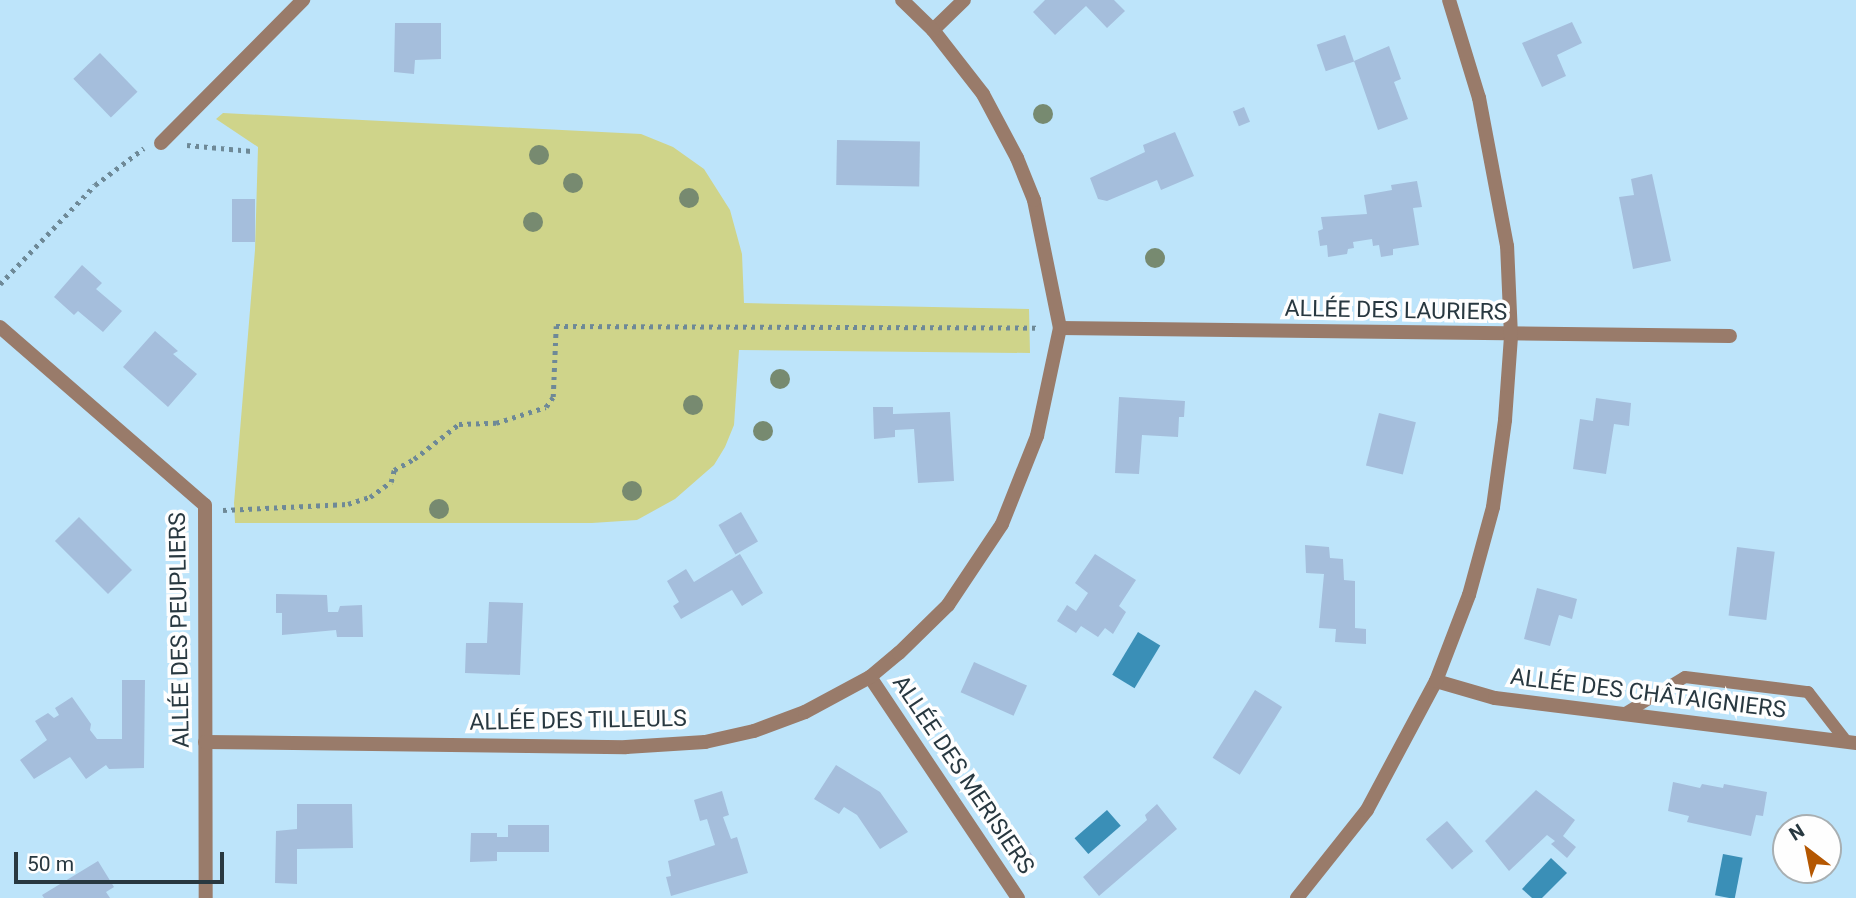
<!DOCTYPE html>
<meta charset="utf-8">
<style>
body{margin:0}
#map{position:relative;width:1856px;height:898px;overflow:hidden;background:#bde4fa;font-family:Roboto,sans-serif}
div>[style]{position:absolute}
.green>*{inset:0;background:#cfd48a}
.water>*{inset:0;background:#3a8fb7;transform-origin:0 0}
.building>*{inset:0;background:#a5bedc;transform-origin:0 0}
.path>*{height:4.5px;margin-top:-2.25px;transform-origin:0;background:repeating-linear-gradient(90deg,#6e8997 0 3.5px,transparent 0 8.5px)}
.lane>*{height:12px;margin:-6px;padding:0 6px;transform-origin:6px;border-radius:6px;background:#997b6a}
.street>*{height:14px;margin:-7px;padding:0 7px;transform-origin:7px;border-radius:7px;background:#997b6a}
.trees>*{width:20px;height:20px;margin:-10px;border-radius:50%;background:#778a70}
span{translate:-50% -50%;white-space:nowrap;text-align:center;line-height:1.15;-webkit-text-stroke:7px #fefefe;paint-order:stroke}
.street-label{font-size:23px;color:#283840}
.north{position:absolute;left:1772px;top:814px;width:70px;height:70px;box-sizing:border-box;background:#fefefe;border:2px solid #a8afb2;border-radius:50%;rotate:328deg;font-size:19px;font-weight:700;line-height:28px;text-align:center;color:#283840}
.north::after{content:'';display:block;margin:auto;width:24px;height:32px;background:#b45701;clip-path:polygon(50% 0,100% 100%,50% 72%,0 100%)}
.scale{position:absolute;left:14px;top:852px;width:210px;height:32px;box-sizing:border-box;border:4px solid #283840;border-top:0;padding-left:9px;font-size:21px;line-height:24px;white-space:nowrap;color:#283840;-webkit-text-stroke:5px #fefefe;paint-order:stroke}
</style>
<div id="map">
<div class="green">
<div style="clip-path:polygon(223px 113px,641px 134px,673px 147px,704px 169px,730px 210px,742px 254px,744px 303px,1029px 309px,1030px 353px,739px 350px,734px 425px,725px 447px,714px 465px,675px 499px,637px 520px,592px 523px,235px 523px,234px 503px,255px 250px,258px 147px,216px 119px)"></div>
</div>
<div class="water">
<div style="left:1138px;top:632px;width:26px;height:50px;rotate:31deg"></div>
<div style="left:1107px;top:810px;width:21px;height:43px;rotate:49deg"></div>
<div style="left:1723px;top:854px;width:20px;height:42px;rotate:11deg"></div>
<div style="clip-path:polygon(1551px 858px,1567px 873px,1542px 898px,1532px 898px,1522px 889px)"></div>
</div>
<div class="building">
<div style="clip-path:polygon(1045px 0,1114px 0,1125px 11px,1107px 28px,1086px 6px,1055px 35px,1033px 12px)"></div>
<div style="clip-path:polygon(1572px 22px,1582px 43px,1557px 55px,1566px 76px,1542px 87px,1522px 43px)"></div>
<div style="clip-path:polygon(395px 23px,441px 23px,441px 59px,415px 60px,414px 74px,394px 72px)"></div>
<div style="left:1345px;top:35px;width:28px;height:30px;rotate:71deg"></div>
<div style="clip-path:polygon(1389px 46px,1401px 79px,1394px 82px,1408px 119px,1378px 130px,1354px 61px)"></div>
<div style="left:100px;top:53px;width:54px;height:37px;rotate:46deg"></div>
<div style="left:1244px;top:107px;width:16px;height:12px;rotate:68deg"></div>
<div style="clip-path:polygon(1175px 132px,1194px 176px,1161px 190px,1157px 180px,1107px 201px,1098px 199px,1090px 178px,1145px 152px,1143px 145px)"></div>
<div style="left:837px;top:140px;width:83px;height:45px;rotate:1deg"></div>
<div style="clip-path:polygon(1652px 174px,1671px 261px,1633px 269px,1619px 197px,1634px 195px,1631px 179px)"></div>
<div style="clip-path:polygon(1417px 181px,1422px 207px,1413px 208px,1419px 245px,1393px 249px,1393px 255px,1381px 257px,1379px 245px,1373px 246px,1372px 239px,1353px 242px,1354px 248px,1348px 249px,1347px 254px,1328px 257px,1327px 245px,1320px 246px,1318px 231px,1323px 229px,1321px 217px,1367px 214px,1364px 195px,1392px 190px,1391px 185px)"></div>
<div style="left:232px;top:199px;width:23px;height:43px"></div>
<div style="clip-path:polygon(82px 265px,102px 283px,96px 289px,122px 311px,103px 332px,78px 311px,74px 315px,54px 297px)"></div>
<div style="clip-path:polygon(155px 331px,178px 351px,173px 354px,197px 374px,168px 407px,123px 367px)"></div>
<div style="clip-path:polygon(1119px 397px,1185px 401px,1184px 417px,1179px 417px,1178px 437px,1142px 435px,1139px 474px,1115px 473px)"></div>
<div style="clip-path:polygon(1596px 398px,1631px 403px,1629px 426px,1614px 424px,1606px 474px,1573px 469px,1580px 419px,1593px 421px)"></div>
<div style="clip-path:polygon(873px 407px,893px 407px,893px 414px,950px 412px,954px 481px,918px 483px,914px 429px,895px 430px,895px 437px,874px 439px)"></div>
<div style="left:1379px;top:413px;width:38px;height:54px;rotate:14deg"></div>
<div style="left:741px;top:512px;width:34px;height:26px;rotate:60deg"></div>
<div style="left:79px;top:517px;width:75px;height:34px;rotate:45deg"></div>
<div style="clip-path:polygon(1305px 545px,1329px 547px,1330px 558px,1343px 559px,1344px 580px,1355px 581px,1355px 628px,1366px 629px,1366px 644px,1335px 642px,1336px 629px,1319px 628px,1324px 574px,1306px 573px)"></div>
<div style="left:1737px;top:547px;width:38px;height:69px;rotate:7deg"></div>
<div style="clip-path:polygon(740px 554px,763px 593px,742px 606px,732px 590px,681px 619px,673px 606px,679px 602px,667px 581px,686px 569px,694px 582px)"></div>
<div style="clip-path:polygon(1095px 554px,1136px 580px,1119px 606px,1126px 612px,1113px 634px,1105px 628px,1098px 637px,1081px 626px,1076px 633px,1057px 621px,1067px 605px,1076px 611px,1088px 593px,1075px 583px)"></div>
<div style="clip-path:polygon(1537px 588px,1577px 599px,1572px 619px,1559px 615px,1550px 646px,1524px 639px)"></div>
<div style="clip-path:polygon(276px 594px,327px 595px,328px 612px,338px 612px,340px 606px,362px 605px,363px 637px,337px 637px,336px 630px,282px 635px,282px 613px,276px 613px)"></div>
<div style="clip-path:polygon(489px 602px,523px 603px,520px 675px,465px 673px,466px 643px,487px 643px)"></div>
<div style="left:974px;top:662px;width:58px;height:33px;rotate:24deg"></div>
<div style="clip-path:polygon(122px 680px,145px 680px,144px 768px,109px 769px,106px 765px,86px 779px,70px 757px,34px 779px,20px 760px,47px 740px,35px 721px,48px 713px,54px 718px,59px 715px,55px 708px,72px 697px,91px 724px,90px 730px,97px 739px,122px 739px)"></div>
<div style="left:1255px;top:690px;width:32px;height:80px;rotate:32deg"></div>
<div style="clip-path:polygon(836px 765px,880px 792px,908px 832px,880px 849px,857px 815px,844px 807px,839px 814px,814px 799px)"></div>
<div style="clip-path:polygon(1673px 782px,1700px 788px,1702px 784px,1723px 788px,1724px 784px,1767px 792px,1763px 816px,1756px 815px,1751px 836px,1687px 822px,1689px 816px,1668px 811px)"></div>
<div style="clip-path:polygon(1536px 790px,1575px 820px,1563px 836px,1576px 847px,1567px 858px,1551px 844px,1555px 841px,1547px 835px,1509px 871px,1485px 841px)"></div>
<div style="clip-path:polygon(722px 791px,729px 815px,723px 817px,731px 839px,737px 837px,748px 873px,671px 896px,666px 877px,671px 876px,668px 861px,715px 845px,707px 819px,700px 821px,694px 800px)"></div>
<div style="clip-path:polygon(297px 804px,352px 804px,353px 848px,297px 849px,297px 884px,275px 883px,276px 831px,297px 829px)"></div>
<div style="clip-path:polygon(1157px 804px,1177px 829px,1099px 896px,1083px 877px,1147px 820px,1145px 815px)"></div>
<div style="left:1447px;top:821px;width:40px;height:28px;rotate:49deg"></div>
<div style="clip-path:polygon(508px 825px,549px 825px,549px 852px,497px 852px,497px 861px,470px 862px,471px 833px,497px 833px,497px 837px,508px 837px)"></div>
<div style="left:1026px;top:847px;width:18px;height:15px;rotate:52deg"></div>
<div style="clip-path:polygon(98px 861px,114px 887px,106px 892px,110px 898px,44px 898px,42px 895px)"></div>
</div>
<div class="path">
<div style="left:187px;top:145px;width:65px;rotate:5.3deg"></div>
<div style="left:0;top:284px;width:137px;rotate:-46.2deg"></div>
<div style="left:95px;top:185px;width:61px;rotate:-37.1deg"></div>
<div style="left:223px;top:510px;width:125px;rotate:-2.7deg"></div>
<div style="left:348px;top:504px;width:23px;rotate:-18deg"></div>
<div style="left:370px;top:497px;width:26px;rotate:-36deg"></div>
<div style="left:391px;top:482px;width:12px;rotate:-76deg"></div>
<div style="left:394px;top:470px;width:23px;rotate:-29deg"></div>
<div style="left:414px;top:459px;width:57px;rotate:-37.9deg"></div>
<div style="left:459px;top:424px;width:37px;rotate:-2deg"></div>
<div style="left:496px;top:423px;width:52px;rotate:-17.7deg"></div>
<div style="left:546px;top:407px;width:12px;rotate:-55deg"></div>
<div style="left:553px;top:397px;width:71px;rotate:-87.6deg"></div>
<div style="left:556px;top:326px;width:483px;rotate:0.2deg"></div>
</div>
<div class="lane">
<div style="left:1624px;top:714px;width:71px;rotate:-31.2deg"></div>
<div style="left:1685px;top:677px;width:124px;rotate:7deg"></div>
<div style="left:1808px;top:692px;width:62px;rotate:52.2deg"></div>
</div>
<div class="street">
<div style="left:933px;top:30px;width:43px;rotate:-44.1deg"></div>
<div style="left:161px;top:143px;width:202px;rotate:-45.2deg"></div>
<div style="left:0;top:327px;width:271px;rotate:41deg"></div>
<div style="left:205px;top:505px;width:393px;rotate:89.9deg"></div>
<div style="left:1060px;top:328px;width:670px;rotate:0.68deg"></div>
<div style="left:870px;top:677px;width:266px;rotate:56.2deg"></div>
<div style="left:1436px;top:681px;width:61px;rotate:16.1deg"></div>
<div style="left:1495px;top:698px;width:364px;rotate:7.1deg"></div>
<div style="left:205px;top:742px;width:421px;rotate:0.7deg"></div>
<div style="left:626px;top:747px;width:79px;rotate:-3.6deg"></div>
<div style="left:705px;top:742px;width:50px;rotate:-12.7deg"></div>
<div style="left:754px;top:731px;width:54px;rotate:-20.4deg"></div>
<div style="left:805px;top:712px;width:74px;rotate:-28.3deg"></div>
<div style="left:870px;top:677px;width:38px;rotate:-40deg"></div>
<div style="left:899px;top:653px;width:69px;rotate:-44.4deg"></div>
<div style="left:948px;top:605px;width:97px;rotate:-56.3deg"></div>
<div style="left:1002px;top:524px;width:95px;rotate:-68.3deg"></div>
<div style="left:1037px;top:436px;width:110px;rotate:-78deg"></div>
<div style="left:1060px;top:328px;width:131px;rotate:-101.5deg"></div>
<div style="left:1034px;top:200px;width:45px;rotate:-112deg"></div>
<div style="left:1017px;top:158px;width:72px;rotate:-118deg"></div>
<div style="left:983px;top:94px;width:81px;rotate:-128deg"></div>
<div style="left:933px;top:30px;width:43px;rotate:-135.9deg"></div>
<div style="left:1297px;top:898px;width:112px;rotate:-51.5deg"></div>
<div style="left:1367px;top:810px;width:146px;rotate:-61.9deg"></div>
<div style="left:1436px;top:681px;width:92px;rotate:-69deg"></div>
<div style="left:1469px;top:595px;width:91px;rotate:-74.7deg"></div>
<div style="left:1493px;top:507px;width:88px;rotate:-82.1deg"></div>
<div style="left:1505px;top:420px;width:84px;rotate:-85.9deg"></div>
<div style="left:1511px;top:336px;width:90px;rotate:-92.5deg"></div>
<div style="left:1507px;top:246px;width:151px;rotate:-100.7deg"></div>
<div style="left:1479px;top:98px;width:102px;rotate:-107deg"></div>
</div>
<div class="trees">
<div style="left:1043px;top:114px"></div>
<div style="left:539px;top:155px"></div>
<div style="left:573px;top:183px"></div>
<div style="left:689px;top:198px"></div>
<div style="left:533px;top:222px"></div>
<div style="left:1155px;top:258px"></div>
<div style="left:780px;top:379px"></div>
<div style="left:693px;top:405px"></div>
<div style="left:763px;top:431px"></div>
<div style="left:632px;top:491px"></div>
<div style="left:439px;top:509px"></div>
</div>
<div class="street-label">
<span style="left:1396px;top:311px;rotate:1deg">ALLÉE DES LAURIERS</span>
<span style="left:180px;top:630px;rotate:-91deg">ALLÉE DES PEUPLIERS</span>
<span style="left:1648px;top:694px;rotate:7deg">ALLÉE DES CHÂTAIGNIERS</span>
<span style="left:578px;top:721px;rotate:-1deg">ALLÉE DES TILLEULS</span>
<span style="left:963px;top:775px;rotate:56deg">ALLÉE DES MERISIERS</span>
</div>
<div class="north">N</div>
<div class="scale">50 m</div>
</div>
